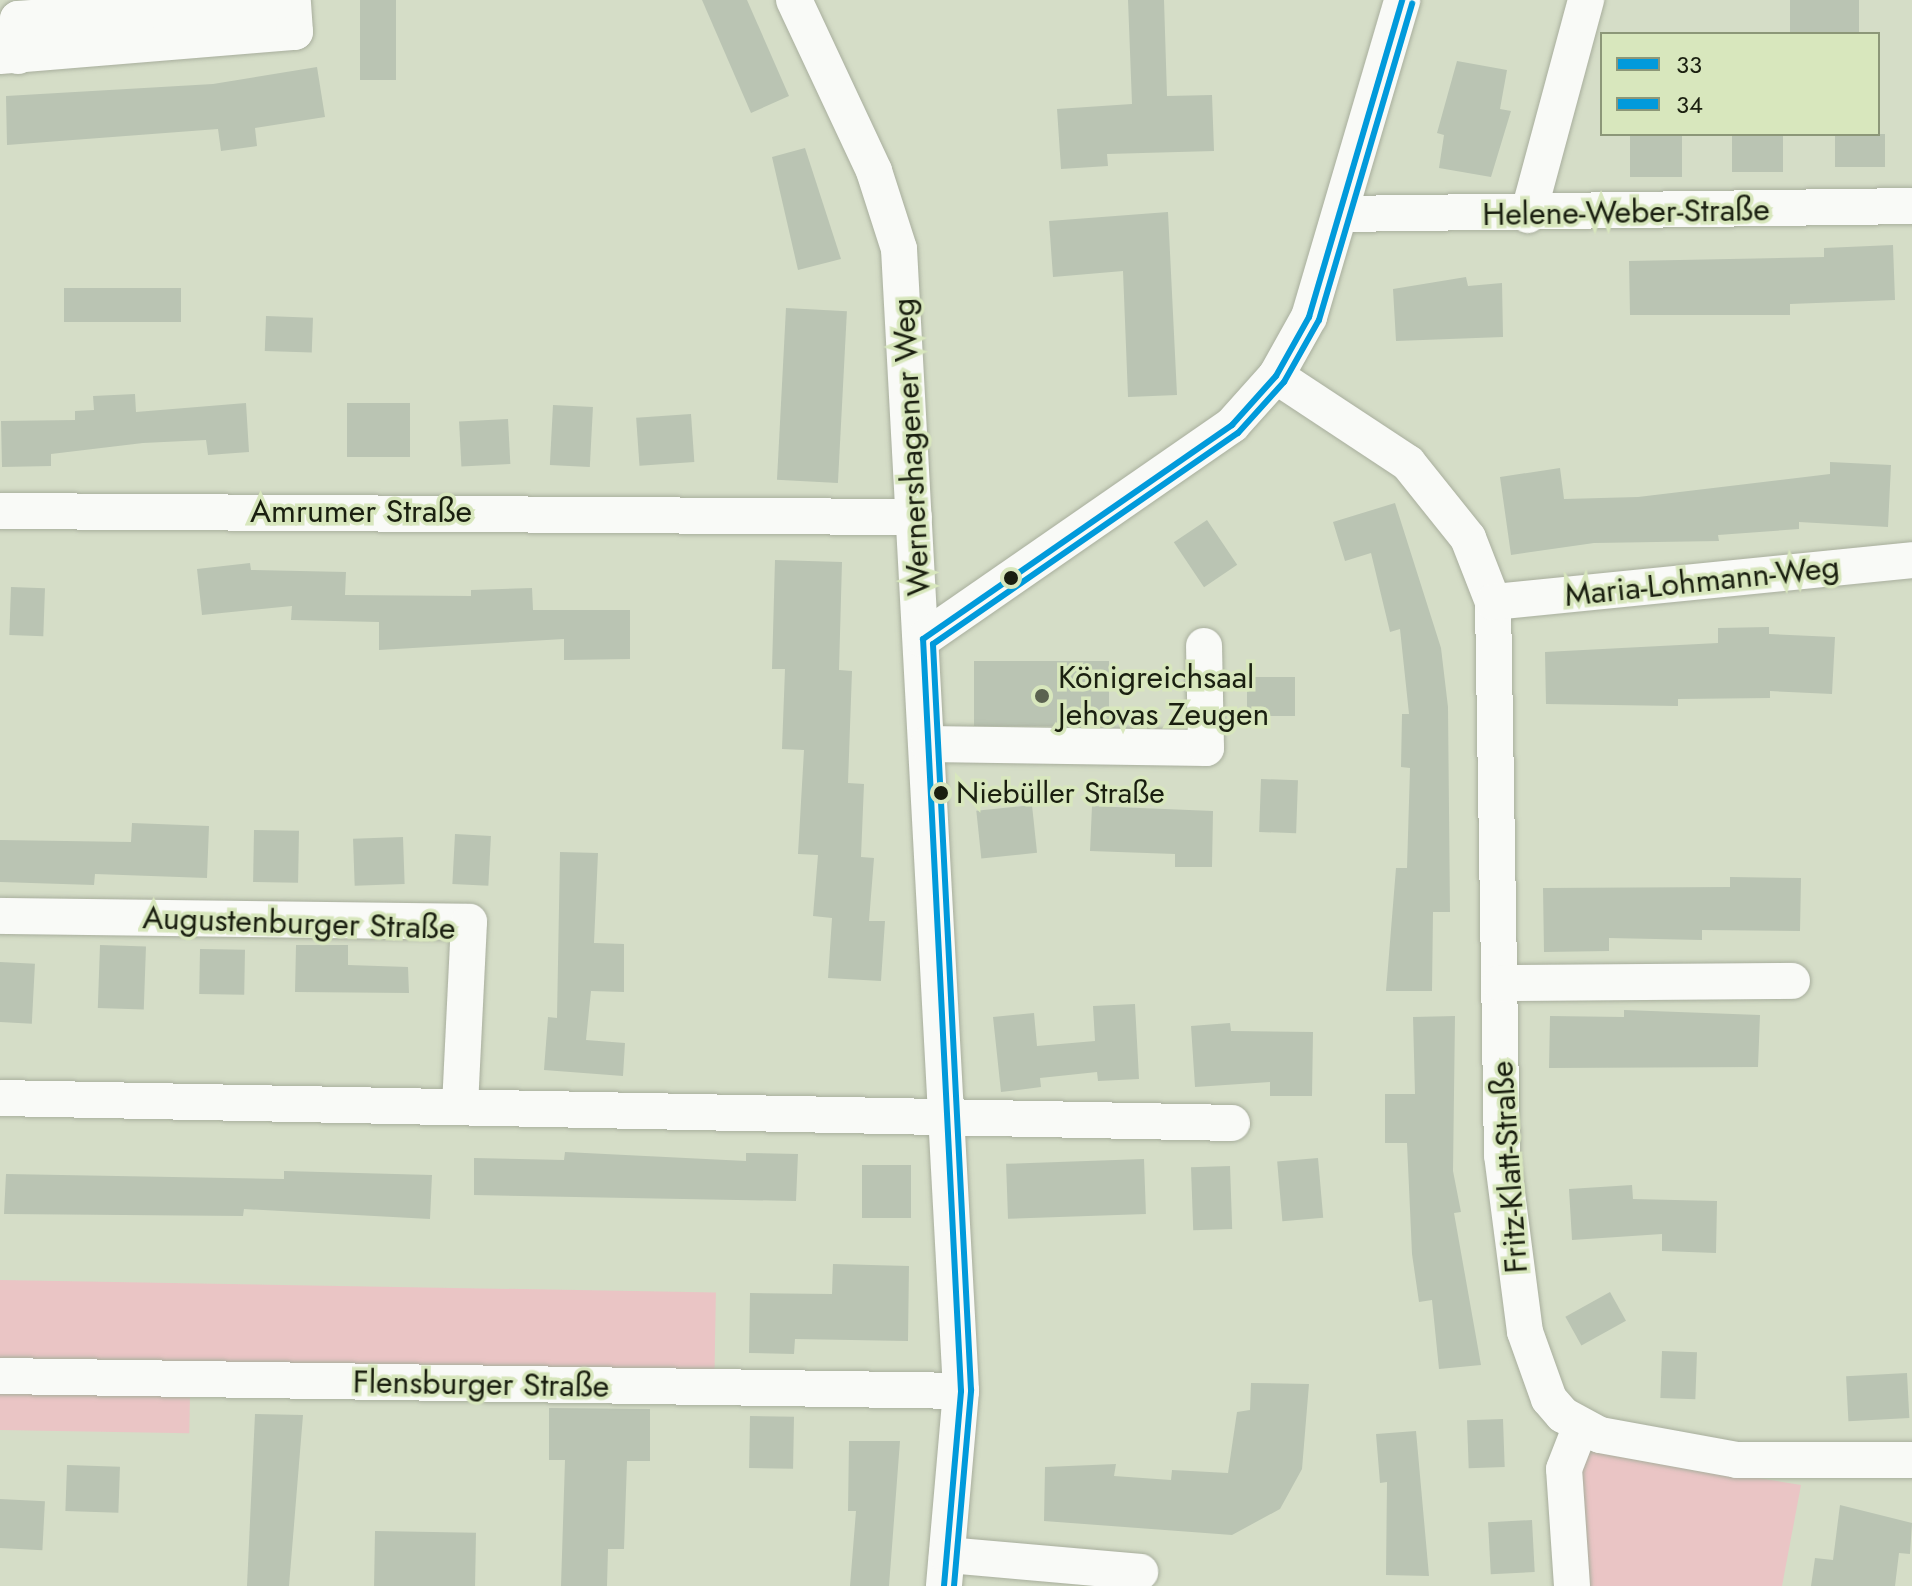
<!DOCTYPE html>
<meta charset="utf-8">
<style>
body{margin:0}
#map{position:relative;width:1912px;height:1586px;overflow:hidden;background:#d5ddc7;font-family:Jost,sans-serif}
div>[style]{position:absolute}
.green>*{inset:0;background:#eac5c5;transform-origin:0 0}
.building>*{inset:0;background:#bac4b3;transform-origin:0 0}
.roads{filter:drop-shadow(0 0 2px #a8ae9d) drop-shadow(0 0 2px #a8ae9d)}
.minor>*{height:36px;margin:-18px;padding:0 18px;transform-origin:18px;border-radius:18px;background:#f9faf7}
.bus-1>*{height:6px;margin:-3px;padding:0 3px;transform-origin:3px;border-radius:3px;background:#019adb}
.bus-2>*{height:6px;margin:-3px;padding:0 3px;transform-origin:3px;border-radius:3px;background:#019adb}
.dots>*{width:22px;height:22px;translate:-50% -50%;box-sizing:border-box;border:4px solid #d8e7bd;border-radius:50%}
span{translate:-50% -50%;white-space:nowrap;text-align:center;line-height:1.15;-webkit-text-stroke:7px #d8e7bd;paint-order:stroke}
.bus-label{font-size:30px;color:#1a1f10}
.left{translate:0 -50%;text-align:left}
.street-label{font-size:32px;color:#1a1f10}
.poi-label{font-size:32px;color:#1a1f10}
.legend{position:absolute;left:1600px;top:32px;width:280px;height:104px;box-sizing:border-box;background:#d8e7bd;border:2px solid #8c9778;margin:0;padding:10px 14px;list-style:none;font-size:24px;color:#1a1f10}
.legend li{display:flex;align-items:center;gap:16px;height:40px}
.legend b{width:40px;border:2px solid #8c9778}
</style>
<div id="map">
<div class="green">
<div style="left:0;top:1280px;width:716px;height:80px;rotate:1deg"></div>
<div style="left:0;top:1392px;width:190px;height:38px;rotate:1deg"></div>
<div style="clip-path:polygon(1585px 1449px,1801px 1485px,1782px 1586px,1582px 1586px,1577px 1456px)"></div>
</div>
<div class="building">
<div style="left:360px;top:0;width:36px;height:80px"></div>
<div style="clip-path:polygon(702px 0,747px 0,789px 96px,751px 113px)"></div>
<div style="clip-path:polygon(1128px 0,1164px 0,1167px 96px,1212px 95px,1214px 151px,1107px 154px,1108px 166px,1061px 169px,1057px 109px,1132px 104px)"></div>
<div style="left:1790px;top:0;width:69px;height:34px"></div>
<div style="clip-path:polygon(1457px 61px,1507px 70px,1500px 109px,1511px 111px,1491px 177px,1439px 168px,1444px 135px,1437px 133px)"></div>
<div style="clip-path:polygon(317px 67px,325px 117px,255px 128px,257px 146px,221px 151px,218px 129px,7px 145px,6px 96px,213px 84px)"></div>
<div style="left:1630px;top:134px;width:52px;height:43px"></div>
<div style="left:1732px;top:134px;width:51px;height:38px"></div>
<div style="left:1835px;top:134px;width:50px;height:33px"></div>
<div style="clip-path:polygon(805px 148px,841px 259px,798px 270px,772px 157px)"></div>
<div style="clip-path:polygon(1168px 212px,1177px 395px,1128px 397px,1123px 271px,1053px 277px,1049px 221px)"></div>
<div style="clip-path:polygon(1893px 245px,1895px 300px,1790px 304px,1790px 315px,1630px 315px,1629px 261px,1824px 257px,1824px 248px)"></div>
<div style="clip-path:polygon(1466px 277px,1468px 286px,1502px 283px,1503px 337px,1396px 341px,1393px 289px)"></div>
<div style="left:64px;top:288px;width:117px;height:34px"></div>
<div style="left:786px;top:308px;width:61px;height:172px;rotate:3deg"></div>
<div style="left:266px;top:316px;width:47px;height:35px;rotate:2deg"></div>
<div style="clip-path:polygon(135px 394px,136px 412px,246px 403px,249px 452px,208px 455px,206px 440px,143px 443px,51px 454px,51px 466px,2px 467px,1px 421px,75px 420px,75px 411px,94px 410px,93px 396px)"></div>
<div style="left:347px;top:403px;width:63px;height:54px"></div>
<div style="left:553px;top:405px;width:40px;height:60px;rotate:3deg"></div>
<div style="left:691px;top:414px;width:48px;height:55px;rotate:86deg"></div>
<div style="left:508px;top:419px;width:45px;height:49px;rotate:87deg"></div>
<div style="clip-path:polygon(1830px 462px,1891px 465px,1888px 527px,1799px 522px,1799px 529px,1718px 535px,1719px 541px,1594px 543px,1511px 555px,1500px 477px,1560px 468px,1564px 499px,1638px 497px,1830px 474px)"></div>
<div style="clip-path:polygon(1395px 503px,1441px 648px,1448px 707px,1450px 912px,1433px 912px,1432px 991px,1386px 991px,1396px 868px,1407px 868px,1410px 768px,1401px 767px,1402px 714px,1409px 714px,1400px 629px,1390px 632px,1371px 553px,1345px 561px,1333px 522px)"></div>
<div style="left:1207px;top:520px;width:54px;height:40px;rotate:56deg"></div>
<div style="clip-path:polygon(775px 560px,842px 562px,839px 670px,852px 671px,848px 783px,864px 784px,861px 857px,874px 858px,869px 921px,885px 921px,881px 981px,828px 978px,832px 918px,813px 916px,818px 855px,798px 854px,804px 750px,782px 749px,785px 669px,772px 669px)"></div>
<div style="clip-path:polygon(250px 563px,251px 570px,346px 572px,345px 595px,471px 596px,471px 590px,532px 588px,533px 610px,630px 610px,630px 659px,564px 660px,564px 639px,379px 650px,379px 622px,291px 620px,292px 606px,202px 615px,197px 569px)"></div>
<div style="left:11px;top:587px;width:34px;height:48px;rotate:2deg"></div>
<div style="clip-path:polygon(1769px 627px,1769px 634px,1835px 637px,1832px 694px,1770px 691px,1770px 698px,1678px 699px,1678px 706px,1546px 704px,1545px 652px,1718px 643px,1718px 628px)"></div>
<div style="left:1109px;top:661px;width:65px;height:135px;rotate:90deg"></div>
<div style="left:1247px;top:677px;width:48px;height:39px"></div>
<div style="left:1261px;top:779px;width:37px;height:53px;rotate:2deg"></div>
<div style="left:1032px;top:805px;width:48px;height:56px;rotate:84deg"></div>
<div style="clip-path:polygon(1092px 806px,1213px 811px,1212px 867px,1175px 867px,1175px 854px,1090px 851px)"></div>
<div style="clip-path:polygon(132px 823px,209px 826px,207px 878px,95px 874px,94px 885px,0 882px,0 840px,131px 842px)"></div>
<div style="left:254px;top:830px;width:45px;height:52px;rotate:1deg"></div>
<div style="left:455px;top:834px;width:36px;height:50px;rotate:3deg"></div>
<div style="left:403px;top:837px;width:47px;height:50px;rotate:88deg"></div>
<div style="clip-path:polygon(560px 852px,598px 853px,594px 943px,624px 944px,624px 992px,591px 991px,586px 1040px,625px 1043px,623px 1076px,544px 1070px,548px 1017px,557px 1018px)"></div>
<div style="clip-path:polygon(1730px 877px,1801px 878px,1800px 931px,1702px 930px,1702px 940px,1609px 938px,1609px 951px,1544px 952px,1543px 888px,1730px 887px)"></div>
<div style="left:100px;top:945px;width:46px;height:63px;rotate:2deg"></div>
<div style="clip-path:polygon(296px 945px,348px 945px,348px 965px,408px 967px,409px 993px,295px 992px)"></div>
<div style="left:200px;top:949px;width:45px;height:45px;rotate:1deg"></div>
<div style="left:0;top:962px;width:35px;height:60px;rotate:3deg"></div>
<div style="clip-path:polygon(1135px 1004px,1139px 1079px,1098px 1081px,1097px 1072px,1040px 1078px,1041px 1087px,1001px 1092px,993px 1017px,1034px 1013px,1037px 1046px,1095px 1041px,1093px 1006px)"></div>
<div style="clip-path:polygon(1624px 1010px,1760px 1015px,1758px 1067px,1549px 1068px,1550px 1016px,1624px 1017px)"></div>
<div style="clip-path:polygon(1455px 1016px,1453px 1171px,1461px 1212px,1454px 1213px,1481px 1365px,1439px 1369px,1432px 1300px,1419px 1302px,1412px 1254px,1407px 1143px,1385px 1143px,1385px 1094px,1415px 1094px,1413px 1017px)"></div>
<div style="clip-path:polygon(1230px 1023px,1231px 1031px,1313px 1032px,1312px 1096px,1270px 1096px,1270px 1082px,1195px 1087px,1191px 1026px)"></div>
<div style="clip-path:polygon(565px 1152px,746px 1161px,746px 1153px,798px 1154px,796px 1201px,474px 1195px,474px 1158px,564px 1160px)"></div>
<div style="left:1318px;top:1158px;width:60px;height:41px;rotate:85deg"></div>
<div style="left:1144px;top:1159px;width:55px;height:138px;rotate:88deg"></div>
<div style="left:862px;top:1165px;width:49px;height:53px"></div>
<div style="left:1230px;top:1166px;width:63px;height:39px;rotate:88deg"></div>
<div style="clip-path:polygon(284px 1171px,432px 1175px,430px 1219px,244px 1209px,243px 1216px,4px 1214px,6px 1174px,284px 1179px)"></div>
<div style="clip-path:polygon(1632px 1185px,1633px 1199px,1717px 1201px,1716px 1253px,1662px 1251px,1662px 1234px,1572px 1240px,1569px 1189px)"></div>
<div style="clip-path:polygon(833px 1264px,909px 1266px,908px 1341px,795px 1339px,794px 1354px,749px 1353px,750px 1293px,832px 1294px)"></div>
<div style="left:1610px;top:1292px;width:33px;height:51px;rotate:61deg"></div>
<div style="left:1662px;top:1351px;width:35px;height:47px;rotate:2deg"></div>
<div style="left:1907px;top:1373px;width:45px;height:61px;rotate:87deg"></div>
<div style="clip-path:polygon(1251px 1383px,1309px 1384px,1302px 1469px,1280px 1509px,1232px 1535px,1044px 1521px,1045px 1467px,1116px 1464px,1114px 1476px,1171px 1480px,1172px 1470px,1228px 1473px,1237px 1412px,1250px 1410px)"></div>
<div style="clip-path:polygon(549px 1408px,650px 1409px,650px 1461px,627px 1461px,624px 1549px,608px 1549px,607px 1586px,561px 1586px,565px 1460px,549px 1460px)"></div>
<div style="clip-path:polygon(255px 1414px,303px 1415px,289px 1586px,247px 1586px)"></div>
<div style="left:750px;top:1416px;width:44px;height:52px;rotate:1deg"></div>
<div style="left:1503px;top:1419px;width:48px;height:36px;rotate:88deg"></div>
<div style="clip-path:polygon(1416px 1431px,1429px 1576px,1386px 1575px,1387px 1482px,1380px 1483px,1376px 1434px)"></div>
<div style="clip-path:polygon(849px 1441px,900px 1441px,889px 1586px,850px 1586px,856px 1511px,848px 1511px)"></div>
<div style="left:67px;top:1465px;width:53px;height:46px;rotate:2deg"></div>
<div style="left:0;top:1499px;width:45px;height:49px;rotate:3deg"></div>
<div style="clip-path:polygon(1840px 1505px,1912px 1523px,1910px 1554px,1899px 1553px,1895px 1586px,1811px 1586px,1815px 1558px,1833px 1560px)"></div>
<div style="left:1532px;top:1520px;width:52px;height:44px;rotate:87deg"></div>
<div style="left:375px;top:1531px;width:101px;height:55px;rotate:1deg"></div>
</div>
<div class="roads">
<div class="minor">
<div style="left:794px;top:0;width:189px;rotate:64.9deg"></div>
<div style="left:874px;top:171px;width:82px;rotate:72.2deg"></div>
<div style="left:899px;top:249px;width:1144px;rotate:86.89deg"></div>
<div style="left:961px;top:1391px;width:196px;rotate:95deg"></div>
<div style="left:0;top:56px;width:296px;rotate:-4.7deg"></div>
<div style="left:295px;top:32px;width:32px;rotate:-94deg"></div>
<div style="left:18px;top:56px;width:37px;rotate:-90deg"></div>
<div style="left:18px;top:19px;width:268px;rotate:-4.1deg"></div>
<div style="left:1341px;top:214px;width:571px;rotate:-0.8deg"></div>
<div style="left:1528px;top:215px;width:223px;rotate:-74.9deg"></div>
<div style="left:1276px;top:376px;width:158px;rotate:33.4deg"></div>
<div style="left:1408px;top:463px;width:96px;rotate:51.3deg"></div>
<div style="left:1468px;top:538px;width:69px;rotate:68.7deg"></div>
<div style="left:1493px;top:602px;width:553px;rotate:89.07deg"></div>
<div style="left:1502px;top:1155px;width:178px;rotate:82.6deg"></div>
<div style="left:1525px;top:1332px;width:71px;rotate:70.3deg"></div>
<div style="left:1549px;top:1399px;width:21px;rotate:49deg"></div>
<div style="left:1563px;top:1415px;width:42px;rotate:28.4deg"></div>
<div style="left:1600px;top:1435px;width:139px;rotate:10.3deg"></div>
<div style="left:1737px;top:1460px;width:175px"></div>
<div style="left:0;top:511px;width:914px;rotate:0.38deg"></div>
<div style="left:1493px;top:602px;width:421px;rotate:-5.7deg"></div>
<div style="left:923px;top:639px;width:376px;rotate:-34.7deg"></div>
<div style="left:1232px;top:425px;width:66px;rotate:-48.1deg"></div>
<div style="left:1276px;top:376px;width:68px;rotate:-60.8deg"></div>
<div style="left:1309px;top:317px;width:330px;rotate:-73.6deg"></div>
<div style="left:928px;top:744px;width:278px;rotate:0.8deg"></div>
<div style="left:1206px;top:748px;width:102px;rotate:-91.1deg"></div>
<div style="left:0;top:916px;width:469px;rotate:0.7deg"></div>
<div style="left:469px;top:922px;width:184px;rotate:92.8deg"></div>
<div style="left:1500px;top:983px;width:292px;rotate:-0.4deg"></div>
<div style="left:0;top:1098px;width:1232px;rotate:1.16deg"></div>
<div style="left:0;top:1376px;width:961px;rotate:0.89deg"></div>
<div style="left:947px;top:1555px;width:194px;rotate:5deg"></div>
<div style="left:1572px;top:1586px;width:117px;rotate:-93.9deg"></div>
<div style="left:1564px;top:1469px;width:44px;rotate:-68.7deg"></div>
</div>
</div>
<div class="bus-1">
<div style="left:944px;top:1586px;width:196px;rotate:-85deg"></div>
<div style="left:961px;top:1391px;width:753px;rotate:-92.89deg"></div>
<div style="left:923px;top:639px;width:376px;rotate:-34.7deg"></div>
<div style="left:1232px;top:425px;width:66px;rotate:-48.1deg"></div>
<div style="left:1276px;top:376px;width:68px;rotate:-60.8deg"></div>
<div style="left:1309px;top:317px;width:330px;rotate:-73.6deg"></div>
</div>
<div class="bus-2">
<div style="left:954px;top:1586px;width:197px;rotate:-85deg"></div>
<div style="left:971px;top:1390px;width:747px;rotate:-92.92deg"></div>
<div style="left:933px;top:644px;width:371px;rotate:-34.7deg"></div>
<div style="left:1238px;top:433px;width:69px;rotate:-48deg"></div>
<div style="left:1284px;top:382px;width:71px;rotate:-60.6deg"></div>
<div style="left:1319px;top:320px;width:330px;rotate:-73.6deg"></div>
</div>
<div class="dots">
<div style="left:1011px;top:578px;background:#1a1f10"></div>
<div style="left:1042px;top:696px;background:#5b6250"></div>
<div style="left:941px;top:793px;background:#1a1f10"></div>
</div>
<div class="bus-label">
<span class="left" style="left:956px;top:793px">Niebüller Straße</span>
</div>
<div class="street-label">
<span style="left:1626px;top:212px;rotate:-1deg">Helene-Weber-Straße</span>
<span style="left:911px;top:447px;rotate:-93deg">Wernershagener Weg</span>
<span style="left:361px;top:511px">Amrumer Straße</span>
<span style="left:1702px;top:581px;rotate:-6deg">Maria-Lohmann-Weg</span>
<span style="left:299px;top:923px;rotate:2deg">Augustenburger Straße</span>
<span style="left:1509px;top:1167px;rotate:-94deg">Fritz-Klatt-Straße</span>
<span style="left:481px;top:1384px;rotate:1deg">Flensburger Straße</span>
</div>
<div class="poi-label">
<span class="left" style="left:1058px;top:696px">Königreichsaal<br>Jehovas Zeugen</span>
</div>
<ul class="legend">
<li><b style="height:10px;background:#019adb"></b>33</li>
<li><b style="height:10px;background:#019adb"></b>34</li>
</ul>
</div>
